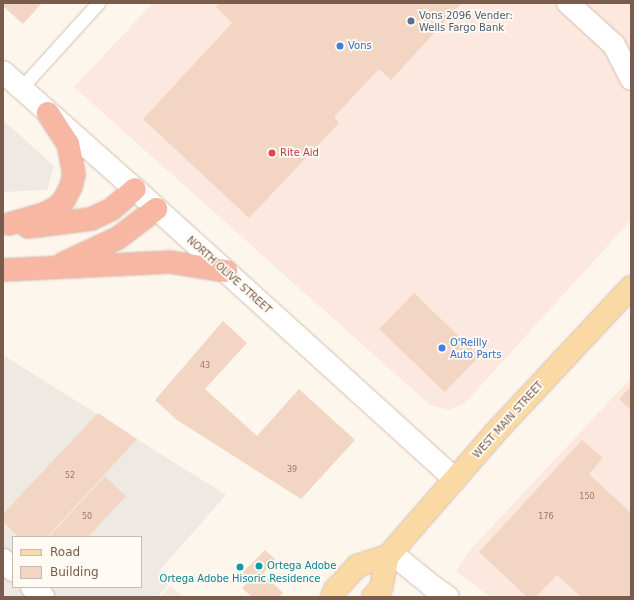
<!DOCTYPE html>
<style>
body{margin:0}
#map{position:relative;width:634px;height:600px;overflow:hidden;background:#fdf6ec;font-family:"DejaVu Sans",sans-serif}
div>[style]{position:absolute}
.commercial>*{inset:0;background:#fde8e0}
.industrial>*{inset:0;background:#efe9e4}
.building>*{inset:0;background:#f3d5c3;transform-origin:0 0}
.roads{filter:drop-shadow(0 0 1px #d1beb0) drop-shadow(0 0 1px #d1beb0)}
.service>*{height:13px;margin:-6.5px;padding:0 6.5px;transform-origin:6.5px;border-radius:6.5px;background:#fff}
.minor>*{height:22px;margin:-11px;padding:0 11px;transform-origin:11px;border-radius:11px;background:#fff}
.tertiary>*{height:22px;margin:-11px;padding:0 11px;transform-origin:11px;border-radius:11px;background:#fff}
.secondary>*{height:22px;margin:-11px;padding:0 11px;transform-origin:11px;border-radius:11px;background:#fff}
.primary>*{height:22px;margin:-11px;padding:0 11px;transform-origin:11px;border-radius:11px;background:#fbd9a5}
.motorway>*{height:22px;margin:-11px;padding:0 11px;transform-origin:11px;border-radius:11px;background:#f7b7a3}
.dots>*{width:11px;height:11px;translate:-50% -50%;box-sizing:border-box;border:2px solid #fffaf3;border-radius:50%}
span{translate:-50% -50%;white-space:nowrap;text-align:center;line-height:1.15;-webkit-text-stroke:3.5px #fffaf3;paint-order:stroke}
.number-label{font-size:8px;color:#987a6a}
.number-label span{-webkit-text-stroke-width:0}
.service-label{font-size:10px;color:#4e5e75}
.left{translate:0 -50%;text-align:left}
.shop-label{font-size:10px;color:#366cbe}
.health-label{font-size:10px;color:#be3a42}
.street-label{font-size:10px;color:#7a5c4d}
.culture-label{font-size:10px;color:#0d838f}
.frame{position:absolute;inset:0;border:4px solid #7a5c4d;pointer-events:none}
.legend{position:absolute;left:12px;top:536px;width:130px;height:52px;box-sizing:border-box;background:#fffaf3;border:1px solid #cabbb1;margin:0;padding:5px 7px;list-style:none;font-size:12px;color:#7a5c4d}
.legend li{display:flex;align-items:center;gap:8px;height:20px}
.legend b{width:20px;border:1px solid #cabbb1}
</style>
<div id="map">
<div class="commercial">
<div style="clip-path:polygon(153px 3px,631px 3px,631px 220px,465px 403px,449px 410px,430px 405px,74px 87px)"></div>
<div style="clip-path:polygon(631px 378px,631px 597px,490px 597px,456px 571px,472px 548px)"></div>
<div style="clip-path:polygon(170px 586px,184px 597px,161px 597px)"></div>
</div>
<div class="industrial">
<div style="clip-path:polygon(3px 120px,54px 166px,47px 190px,3px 192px)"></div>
<div style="clip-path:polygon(evenodd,3px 355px,226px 495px,159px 571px,171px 581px,158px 597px,3px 597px,3px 355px,13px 537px,141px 537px,141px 587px,13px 587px,13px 537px)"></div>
</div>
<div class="building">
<div style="clip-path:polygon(3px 3px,42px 3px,23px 24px,3px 6px)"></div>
<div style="clip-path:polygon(220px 3px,462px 3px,391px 80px,379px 69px,334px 117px,339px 123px,249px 218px,143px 119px,232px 23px,216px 7px)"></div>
<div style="left:414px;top:293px;width:91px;height:50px;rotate:44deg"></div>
<div style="clip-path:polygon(223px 321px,247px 343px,205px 389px,257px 436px,299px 389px,355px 440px,301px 499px,177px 420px,155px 400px)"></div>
<div style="clip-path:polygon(631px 386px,631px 410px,619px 399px)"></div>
<div style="clip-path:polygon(98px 413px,137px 439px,47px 537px,19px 537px,3px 522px,3px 514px)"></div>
<div style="clip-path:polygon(582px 440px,603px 458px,589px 474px,631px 513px,631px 597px,581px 597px,557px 575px,536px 597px,527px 597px,479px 552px)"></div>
<div style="clip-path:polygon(105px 476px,126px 496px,88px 537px,49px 537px)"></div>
<div style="clip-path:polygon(265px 550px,275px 559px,263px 573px,283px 593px,279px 597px,252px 597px,242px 588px,249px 581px,241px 574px)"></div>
</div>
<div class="roads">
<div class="service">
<div style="left:21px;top:88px;width:115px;rotate:-47.8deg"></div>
</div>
<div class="minor">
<div style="left:388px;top:556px;width:6px;rotate:-9deg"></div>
<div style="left:394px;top:555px;width:49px;rotate:39.2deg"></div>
<div style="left:432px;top:586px;width:19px;rotate:35deg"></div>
<div style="left:3px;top:560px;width:14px;rotate:45deg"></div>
<div style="left:32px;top:587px;width:15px;rotate:42deg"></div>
</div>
<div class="tertiary">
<div style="left:568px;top:3px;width:62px;rotate:42.4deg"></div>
<div style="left:614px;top:45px;width:38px;rotate:63deg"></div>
<div style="left:3px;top:72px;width:176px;rotate:41.6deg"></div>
</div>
<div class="secondary">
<div style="left:135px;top:189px;width:432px;rotate:42.2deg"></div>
</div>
<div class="primary">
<div style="left:332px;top:597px;width:8px;rotate:-67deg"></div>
<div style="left:335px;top:590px;width:33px;rotate:-47deg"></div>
<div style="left:357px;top:566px;width:33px;rotate:-18deg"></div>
<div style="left:373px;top:597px;width:12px;rotate:-48deg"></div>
<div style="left:381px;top:588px;width:33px;rotate:-78deg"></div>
<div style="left:388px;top:556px;width:160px;rotate:-49deg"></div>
<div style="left:493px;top:435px;width:202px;rotate:-47deg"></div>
</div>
<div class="motorway">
<div style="left:9px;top:224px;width:36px;rotate:-16deg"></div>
<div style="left:44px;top:214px;width:13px;rotate:-27deg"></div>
<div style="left:56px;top:208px;width:11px;rotate:-45deg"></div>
<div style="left:64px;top:200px;width:16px;rotate:-63deg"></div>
<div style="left:71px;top:186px;width:12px;rotate:-76deg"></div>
<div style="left:74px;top:174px;width:31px;rotate:-101deg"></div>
<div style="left:68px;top:144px;width:37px;rotate:-123deg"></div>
<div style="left:28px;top:227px;width:64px;rotate:-7.2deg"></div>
<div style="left:91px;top:219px;width:23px;rotate:-25deg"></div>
<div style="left:112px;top:209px;width:30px;rotate:-41deg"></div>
<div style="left:64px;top:263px;width:60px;rotate:-24.8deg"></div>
<div style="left:118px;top:238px;width:48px;rotate:-37.3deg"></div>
<div style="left:3px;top:270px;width:167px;rotate:-2.7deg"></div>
<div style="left:170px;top:262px;width:57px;rotate:9.1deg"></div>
</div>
</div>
<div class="dots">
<div style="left:411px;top:21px;background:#5c6f8a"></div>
<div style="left:340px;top:46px;background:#3f7fe0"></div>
<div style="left:272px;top:153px;background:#e0444e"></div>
<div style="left:442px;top:348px;background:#3f7fe0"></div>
<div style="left:259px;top:566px;background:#0f9aa8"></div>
<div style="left:240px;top:567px;background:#0f9aa8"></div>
</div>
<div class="number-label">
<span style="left:205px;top:366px">43</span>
<span style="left:292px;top:470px">39</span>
<span style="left:70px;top:476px">52</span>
<span style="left:587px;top:497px">150</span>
<span style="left:87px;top:517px">50</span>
<span style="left:546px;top:517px">176</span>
</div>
<div class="service-label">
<span class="left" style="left:419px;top:21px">Vons 2096 Vender:<br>Wells Fargo Bank</span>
</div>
<div class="shop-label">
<span class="left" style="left:348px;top:46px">Vons</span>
<span class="left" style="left:450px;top:348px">O'Reilly<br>Auto Parts</span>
</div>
<div class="health-label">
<span class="left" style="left:280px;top:153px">Rite Aid</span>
</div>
<div class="street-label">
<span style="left:229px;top:275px;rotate:42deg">NORTH OLIVE STREET</span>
<span style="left:508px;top:420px;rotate:-48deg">WEST MAIN STREET</span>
</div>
<div class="culture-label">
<span class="left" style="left:267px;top:566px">Ortega Adobe</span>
<span style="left:240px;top:579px">Ortega Adobe Hisoric Residence</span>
</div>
<div class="frame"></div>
<ul class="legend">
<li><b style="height:5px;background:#fbd9a5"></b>Road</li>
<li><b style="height:11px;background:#f3d5c3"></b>Building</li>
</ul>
</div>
